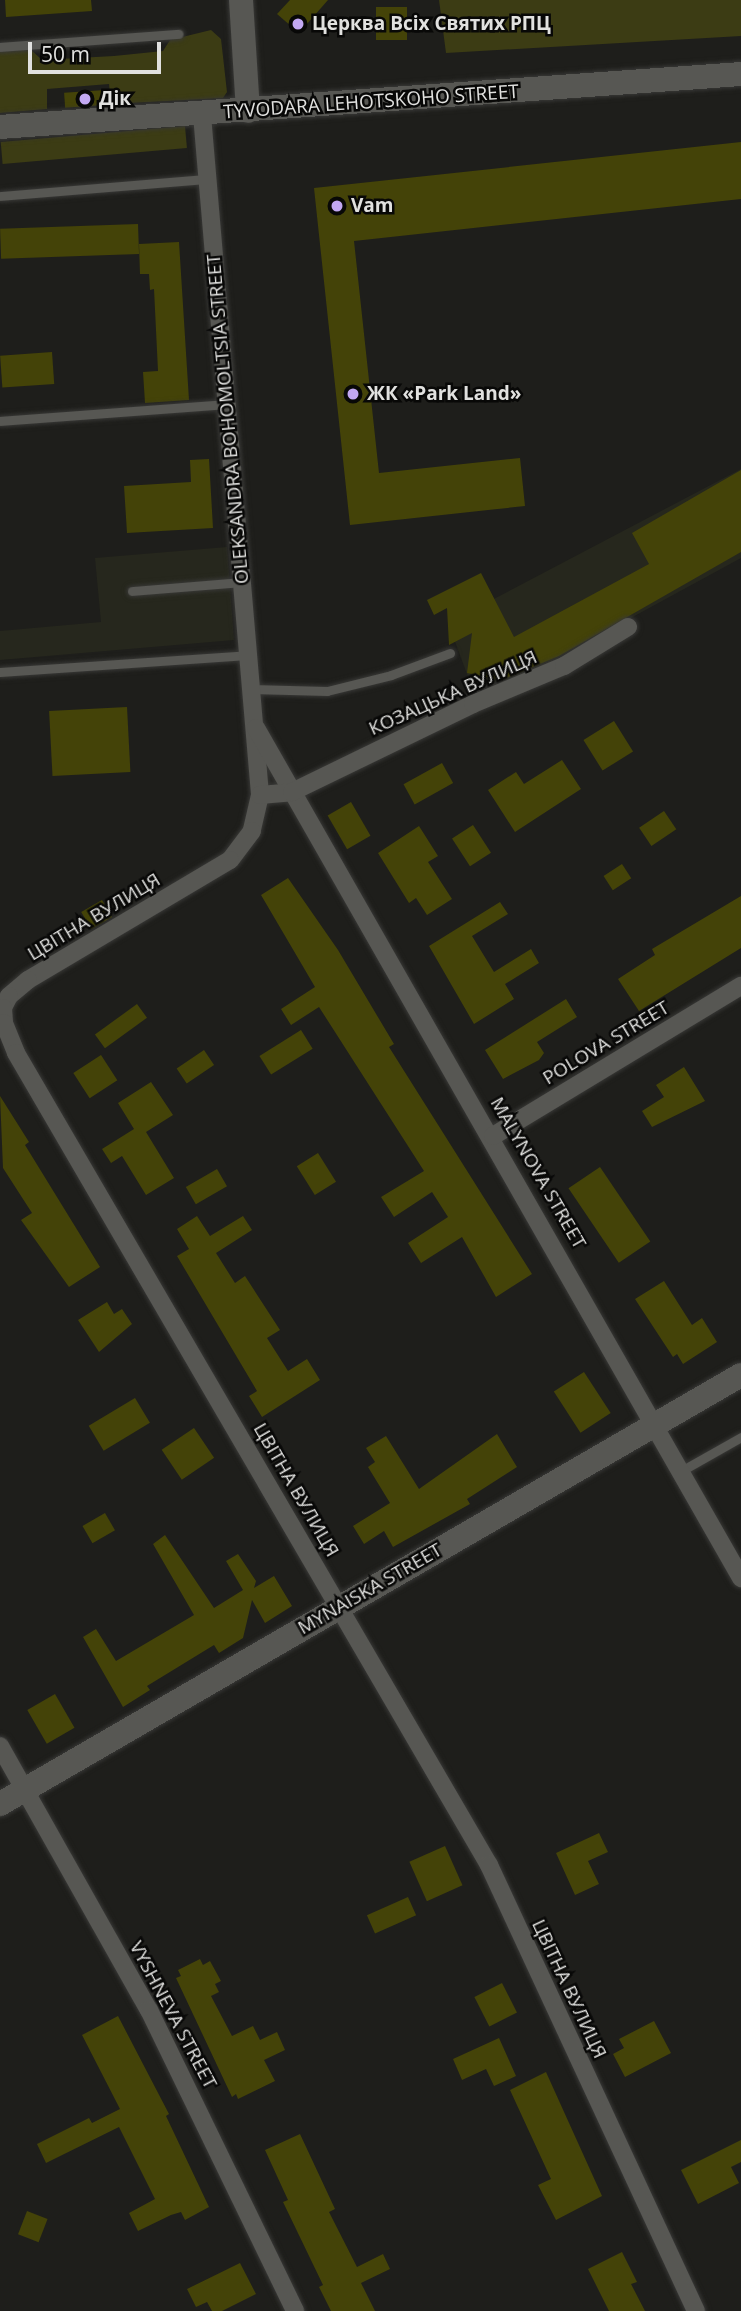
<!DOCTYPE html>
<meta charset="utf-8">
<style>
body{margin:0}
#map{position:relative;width:741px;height:2311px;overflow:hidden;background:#1e1e1b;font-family:"Open Sans",sans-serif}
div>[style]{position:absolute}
.built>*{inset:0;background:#26271d}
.green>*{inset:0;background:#3c3c14;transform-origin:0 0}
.building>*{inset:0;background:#444308;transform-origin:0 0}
.roads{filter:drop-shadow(0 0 2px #383836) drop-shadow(0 0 2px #383836)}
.lane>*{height:9px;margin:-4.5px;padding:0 4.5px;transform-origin:4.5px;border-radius:4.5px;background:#575753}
.street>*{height:18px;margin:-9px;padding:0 9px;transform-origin:9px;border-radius:9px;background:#575753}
.secondary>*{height:24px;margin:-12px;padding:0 12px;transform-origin:12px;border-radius:12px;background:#575753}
.dots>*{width:19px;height:19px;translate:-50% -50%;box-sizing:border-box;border:4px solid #080807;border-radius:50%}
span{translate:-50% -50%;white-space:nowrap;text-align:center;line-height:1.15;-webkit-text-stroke:5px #080807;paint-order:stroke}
.poi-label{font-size:19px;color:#e1e1df;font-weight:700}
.left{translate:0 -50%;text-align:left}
.street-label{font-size:19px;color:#e1e1df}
.scale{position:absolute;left:28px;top:42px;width:133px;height:32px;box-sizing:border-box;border:4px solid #e1e1df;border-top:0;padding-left:9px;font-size:21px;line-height:24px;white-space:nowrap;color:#e1e1df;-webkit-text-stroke:5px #080807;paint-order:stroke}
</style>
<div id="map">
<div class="built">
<div style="clip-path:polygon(741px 469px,741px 558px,515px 681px,470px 682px,448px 623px)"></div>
<div style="clip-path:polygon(227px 547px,234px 640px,0 660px,0 631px,101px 622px,95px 558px)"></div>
</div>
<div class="green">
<div style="clip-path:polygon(439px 0,741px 0,741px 36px,446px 53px)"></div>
<div style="clip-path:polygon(211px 30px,221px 39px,227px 92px,223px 98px,111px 104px,109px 84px,47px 89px,47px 109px,0 113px,0 50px,29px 48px,42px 60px,114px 56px,163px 51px,170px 40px)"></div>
<div style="left:185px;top:126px;width:22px;height:185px;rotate:85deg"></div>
</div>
<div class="building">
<div style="clip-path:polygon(5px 0,91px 0,92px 11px,6px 17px)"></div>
<div style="clip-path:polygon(290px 0,328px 0,299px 33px,277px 14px)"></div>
<div style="left:407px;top:7px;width:33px;height:31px;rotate:90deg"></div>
<div style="left:105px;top:90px;width:15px;height:41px;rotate:86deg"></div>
<div style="clip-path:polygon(741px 142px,741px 199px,354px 241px,379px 473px,520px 458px,525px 506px,350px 525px,314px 188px)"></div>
<div style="left:138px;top:224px;width:30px;height:138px;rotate:88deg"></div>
<div style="clip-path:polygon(179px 242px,189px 400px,145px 403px,143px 372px,158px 371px,154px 289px,150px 290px,149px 274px,140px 274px,139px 244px)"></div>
<div style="left:52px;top:352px;width:32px;height:52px;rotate:86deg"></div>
<div style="clip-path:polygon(209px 459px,213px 528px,127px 533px,124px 486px,191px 482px,190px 460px)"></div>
<div style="clip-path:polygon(741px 470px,741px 552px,559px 656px,502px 680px,467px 673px,472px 633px,449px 645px,447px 608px,434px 615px,427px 600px,481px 573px,514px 637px,649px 564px,632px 533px)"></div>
<div style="left:127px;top:707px;width:65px;height:78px;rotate:87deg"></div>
<div style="left:614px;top:721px;width:36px;height:36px;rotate:58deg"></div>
<div style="clip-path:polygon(562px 760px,581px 789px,515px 832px,488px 790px,516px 772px,524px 784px)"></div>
<div style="left:442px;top:763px;width:23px;height:44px;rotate:61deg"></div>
<div style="left:351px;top:802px;width:39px;height:27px;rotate:60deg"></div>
<div style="left:664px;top:811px;width:22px;height:30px;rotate:56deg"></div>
<div style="left:473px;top:825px;width:33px;height:25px;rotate:57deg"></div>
<div style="clip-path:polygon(419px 826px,438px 856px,428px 862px,452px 899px,427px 915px,416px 898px,409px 903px,378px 853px)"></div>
<div style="left:622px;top:864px;width:17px;height:22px;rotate:57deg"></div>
<div style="clip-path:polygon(288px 878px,338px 950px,394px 1044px,389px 1047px,532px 1274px,496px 1297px,462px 1237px,421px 1263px,408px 1243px,448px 1217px,432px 1192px,394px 1217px,381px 1197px,424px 1171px,319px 1007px,291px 1025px,281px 1009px,315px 987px,261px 895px)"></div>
<div style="clip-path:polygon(741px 896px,741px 948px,639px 1011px,618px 979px,655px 955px,652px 949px)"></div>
<div style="left:102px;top:900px;width:20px;height:24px;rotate:60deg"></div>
<div style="clip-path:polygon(500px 902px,508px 914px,472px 936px,494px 972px,531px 949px,539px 963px,505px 984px,514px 999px,474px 1024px,429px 946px)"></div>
<div style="clip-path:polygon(566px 999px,577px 1017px,537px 1042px,544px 1053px,539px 1060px,503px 1079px,485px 1050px)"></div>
<div style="left:137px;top:1004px;width:17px;height:52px;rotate:54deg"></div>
<div style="left:301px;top:1030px;width:22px;height:49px;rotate:58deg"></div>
<div style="left:204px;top:1050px;width:18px;height:33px;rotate:56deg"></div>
<div style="left:101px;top:1055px;width:30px;height:33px;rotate:57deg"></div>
<div style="clip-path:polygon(684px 1067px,705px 1101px,652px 1127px,642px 1111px,664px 1097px,656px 1085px)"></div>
<div style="clip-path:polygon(151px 1082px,173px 1115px,146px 1132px,174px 1178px,146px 1195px,122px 1156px,111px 1163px,102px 1149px,134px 1129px,118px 1103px)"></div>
<div style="clip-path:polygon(0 1096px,29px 1142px,25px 1145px,100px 1267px,69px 1287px,21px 1220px,32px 1213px,3px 1168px)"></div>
<div style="left:318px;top:1153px;width:34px;height:25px;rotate:58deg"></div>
<div style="left:600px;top:1167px;width:90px;height:38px;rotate:56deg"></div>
<div style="left:217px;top:1169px;width:20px;height:36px;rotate:60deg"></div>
<div style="clip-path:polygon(197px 1216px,210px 1236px,243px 1216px,252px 1230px,216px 1253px,235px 1283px,245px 1276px,280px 1330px,267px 1338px,288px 1371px,307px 1359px,320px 1380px,262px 1417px,249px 1396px,257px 1391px,177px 1256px,189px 1249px,177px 1229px)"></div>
<div style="clip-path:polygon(664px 1281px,692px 1325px,702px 1318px,717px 1342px,683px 1364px,677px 1354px,673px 1357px,635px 1299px)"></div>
<div style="clip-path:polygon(107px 1302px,114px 1314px,122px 1309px,132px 1324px,99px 1352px,78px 1320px)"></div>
<div style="left:584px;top:1372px;width:49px;height:36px;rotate:57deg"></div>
<div style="left:135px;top:1398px;width:29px;height:54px;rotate:59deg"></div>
<div style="left:194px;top:1428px;width:36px;height:39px;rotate:56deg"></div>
<div style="clip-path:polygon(497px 1434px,517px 1467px,467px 1499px,470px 1504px,393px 1547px,384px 1531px,364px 1544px,353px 1526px,390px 1503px,368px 1467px,375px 1462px,366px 1448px,386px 1436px,419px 1489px)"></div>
<div style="left:105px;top:1513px;width:20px;height:26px;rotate:60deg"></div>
<div style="clip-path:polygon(165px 1535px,214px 1608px,243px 1590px,226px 1561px,238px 1554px,256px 1581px,254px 1588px,274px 1576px,292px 1606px,265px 1623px,252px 1600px,243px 1638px,219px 1653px,214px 1645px,147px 1686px,150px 1690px,123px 1707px,83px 1637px,96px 1629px,116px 1661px,194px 1615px,153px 1544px)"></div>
<div style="left:55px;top:1694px;width:39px;height:32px;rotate:60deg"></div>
<div style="clip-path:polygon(599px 1833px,608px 1852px,588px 1861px,599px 1884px,575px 1895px,556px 1853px)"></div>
<div style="left:445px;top:1846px;width:43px;height:39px;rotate:66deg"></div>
<div style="left:408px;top:1897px;width:20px;height:45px;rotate:66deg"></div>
<div style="clip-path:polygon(200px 1959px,203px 1965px,210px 1961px,221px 1981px,215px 1984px,219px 1992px,211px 1996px,232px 2036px,253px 2026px,260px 2040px,277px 2032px,285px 2050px,264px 2060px,275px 2081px,238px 2099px,236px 2094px,232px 2097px,176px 1978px,181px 1976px,178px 1970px)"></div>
<div style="left:502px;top:1983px;width:33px;height:31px;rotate:63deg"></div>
<div style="clip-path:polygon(118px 2016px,169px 2114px,166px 2116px,209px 2207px,185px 2220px,181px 2212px,171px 2215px,138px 2231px,129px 2213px,155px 2199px,119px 2127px,46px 2163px,37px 2144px,89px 2118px,92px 2123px,120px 2109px,82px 2035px)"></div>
<div style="clip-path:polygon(654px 2021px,671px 2053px,625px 2077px,613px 2054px,624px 2048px,619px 2039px)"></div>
<div style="clip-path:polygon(499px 2038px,516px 2076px,494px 2086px,486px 2069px,462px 2080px,453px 2059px)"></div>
<div style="clip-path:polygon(546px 2072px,602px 2196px,556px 2220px,538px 2185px,551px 2179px,510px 2090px)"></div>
<div style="clip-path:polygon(300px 2134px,335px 2209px,329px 2212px,357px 2267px,383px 2254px,390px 2269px,361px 2283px,375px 2311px,331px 2311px,319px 2287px,323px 2285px,283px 2202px,288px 2200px,265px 2150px)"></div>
<div style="clip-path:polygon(741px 2140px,741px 2162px,731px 2167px,739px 2183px,698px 2204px,681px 2170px)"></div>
<div style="left:27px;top:2211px;width:22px;height:25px;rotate:21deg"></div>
<div style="clip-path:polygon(622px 2252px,637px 2282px,631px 2284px,645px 2311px,609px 2311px,588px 2269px)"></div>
<div style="clip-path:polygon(240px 2263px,256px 2294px,222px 2311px,212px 2311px,207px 2302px,196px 2307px,187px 2289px)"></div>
</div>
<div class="roads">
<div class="lane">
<div style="left:0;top:47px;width:179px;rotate:-4.2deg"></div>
<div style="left:0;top:196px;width:208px;rotate:-4.7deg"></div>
<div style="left:0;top:421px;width:227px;rotate:-4.3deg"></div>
<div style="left:132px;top:591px;width:109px;rotate:-4.7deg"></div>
<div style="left:0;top:672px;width:248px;rotate:-3.9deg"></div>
<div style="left:251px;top:689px;width:76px;rotate:1.5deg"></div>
<div style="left:327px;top:691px;width:66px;rotate:-14deg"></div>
<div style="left:391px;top:675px;width:63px;rotate:-20.4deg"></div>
<div style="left:681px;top:1471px;width:69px;rotate:-29.5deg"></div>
</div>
<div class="street">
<div style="left:202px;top:115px;width:682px;rotate:85.12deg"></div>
<div style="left:260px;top:795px;width:37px;rotate:103deg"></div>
<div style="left:252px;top:831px;width:36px;rotate:127deg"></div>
<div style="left:230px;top:860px;width:235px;rotate:149.3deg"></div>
<div style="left:28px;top:980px;width:25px;rotate:140deg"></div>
<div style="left:9px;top:996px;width:13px;rotate:117deg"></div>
<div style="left:3px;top:1008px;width:15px;rotate:86deg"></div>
<div style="left:4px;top:1023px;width:32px;rotate:68deg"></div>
<div style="left:16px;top:1053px;width:940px;rotate:59.78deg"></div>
<div style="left:489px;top:1865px;width:492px;rotate:65.1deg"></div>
<div style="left:256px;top:728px;width:979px;rotate:60.29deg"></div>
<div style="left:260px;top:795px;width:32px;rotate:-5deg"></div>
<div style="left:292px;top:792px;width:201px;rotate:-25.9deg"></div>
<div style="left:473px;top:704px;width:99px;rotate:-22.7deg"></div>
<div style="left:564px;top:666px;width:75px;rotate:-31.4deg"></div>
<div style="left:493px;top:1136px;width:290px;rotate:-31.2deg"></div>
<div style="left:0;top:1746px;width:303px;rotate:60.6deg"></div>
<div style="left:149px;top:2010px;width:335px;rotate:64.1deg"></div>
</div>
<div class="secondary">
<div style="left:241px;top:0;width:111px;rotate:86.4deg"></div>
<div style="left:0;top:127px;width:743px;rotate:-4.09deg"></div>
<div style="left:0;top:1804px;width:856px;rotate:-30.07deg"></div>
</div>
</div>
<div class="dots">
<div style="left:298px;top:24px;background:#c2a8f2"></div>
<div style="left:85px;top:99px;background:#c2a8f2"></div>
<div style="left:337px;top:206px;background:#c2a8f2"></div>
<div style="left:353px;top:394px;background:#c2a8f2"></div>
</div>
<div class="poi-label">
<span class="left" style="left:312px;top:24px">Церква Всіх Святих РПЦ</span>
<span class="left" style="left:99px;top:99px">Дік</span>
<span class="left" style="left:351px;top:206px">Vam</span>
<span class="left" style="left:367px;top:394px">ЖК «Park Land»</span>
</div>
<div class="street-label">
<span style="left:371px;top:102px;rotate:-4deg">TYVODARA LEHOTSKOHO STREET</span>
<span style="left:228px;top:419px;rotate:-95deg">OLEKSANDRA BOHOMOLTSIA STREET</span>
<span style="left:453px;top:693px;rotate:-24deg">КОЗАЦЬКА ВУЛИЦЯ</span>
<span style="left:94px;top:917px;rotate:-31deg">ЦВІТНА ВУЛИЦЯ</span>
<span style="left:606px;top:1043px;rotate:-31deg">POLOVA STREET</span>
<span style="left:538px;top:1173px;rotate:60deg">MALYNOVA STREET</span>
<span style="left:296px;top:1490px;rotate:60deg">ЦВІТНА ВУЛИЦЯ</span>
<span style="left:370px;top:1589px;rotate:-30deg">MYNAISKA STREET</span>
<span style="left:569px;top:1989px;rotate:65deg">ЦВІТНА ВУЛИЦЯ</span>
<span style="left:173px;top:2015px;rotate:62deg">VYSHNEVA STREET</span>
</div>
<div class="scale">50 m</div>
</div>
